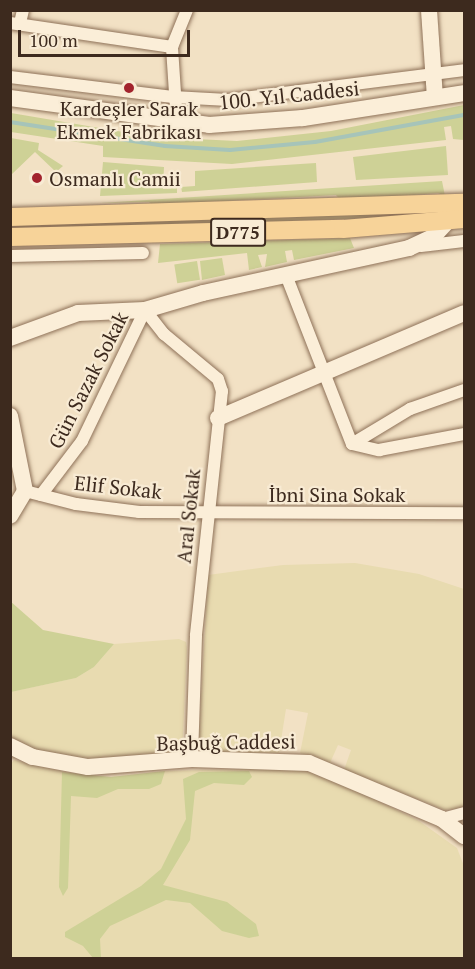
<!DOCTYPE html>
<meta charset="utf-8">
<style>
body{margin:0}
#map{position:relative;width:475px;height:969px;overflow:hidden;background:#f2e1c4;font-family:"PT Serif",serif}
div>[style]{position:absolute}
.farmland>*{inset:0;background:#e8dbb0}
.green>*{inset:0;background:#ced196;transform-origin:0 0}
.stream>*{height:4px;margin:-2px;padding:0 2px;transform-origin:2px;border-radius:2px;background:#a6c4b9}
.roads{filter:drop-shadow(0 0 2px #8e7158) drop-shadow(0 0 2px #8e7158)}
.street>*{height:12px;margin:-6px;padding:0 6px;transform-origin:6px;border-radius:6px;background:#fbeed8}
.secondary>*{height:16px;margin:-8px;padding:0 8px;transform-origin:8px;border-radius:8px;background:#fbeed8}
.primary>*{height:18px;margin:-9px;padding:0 9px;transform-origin:9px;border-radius:9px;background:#f7d399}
.dots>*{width:16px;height:16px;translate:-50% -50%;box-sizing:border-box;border:3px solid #f8ebd4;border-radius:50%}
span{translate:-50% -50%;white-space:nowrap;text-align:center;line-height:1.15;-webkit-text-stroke:4.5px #f8ebd4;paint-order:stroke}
.shield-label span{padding:2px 4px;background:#f8ebd4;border:2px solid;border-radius:4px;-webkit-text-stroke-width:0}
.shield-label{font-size:18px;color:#3d2a1e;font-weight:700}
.street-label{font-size:20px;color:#3d2a1e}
.poi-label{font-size:20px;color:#3d2a1e}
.left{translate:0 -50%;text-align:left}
.frame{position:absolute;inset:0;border:12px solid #3d2a1e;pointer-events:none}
.scale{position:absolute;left:18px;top:30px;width:172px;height:27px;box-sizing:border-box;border:3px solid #3d2a1e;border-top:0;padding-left:8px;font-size:18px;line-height:21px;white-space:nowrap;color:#3d2a1e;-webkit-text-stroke:4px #f8ebd4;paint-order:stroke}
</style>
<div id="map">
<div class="farmland">
<div style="clip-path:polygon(355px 563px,419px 574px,464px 589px,464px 808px,445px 810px,344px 770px,351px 750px,338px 745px,330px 763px,300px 753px,308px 713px,286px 709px,279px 753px,198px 752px,208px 575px,283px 565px)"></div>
<div style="clip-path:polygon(179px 639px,186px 642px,187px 649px,182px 755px,100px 763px,50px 757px,11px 739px,10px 692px,76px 678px,94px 667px,114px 644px)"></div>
<div style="clip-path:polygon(14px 760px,83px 776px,111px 777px,165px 771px,289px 768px,314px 773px,356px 790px,419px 821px,457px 848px,464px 866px,464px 958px,11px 958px,10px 765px)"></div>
</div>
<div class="green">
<div style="clip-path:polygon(464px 105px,464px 140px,453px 139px,451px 126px,444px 127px,446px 140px,232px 164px,103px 157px,103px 146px,11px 132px,11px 113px,153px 137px,237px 141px,331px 131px)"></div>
<div style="clip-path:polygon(11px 138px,39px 143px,38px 150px,63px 166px,56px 172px,35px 152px,11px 175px)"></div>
<div style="clip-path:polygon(446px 146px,448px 175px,356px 180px,353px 157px)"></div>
<div style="clip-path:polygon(103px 162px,164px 167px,163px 189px,177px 188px,177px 193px,100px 196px)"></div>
<div style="clip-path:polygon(316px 163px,317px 182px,182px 192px,181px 187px,195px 186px,195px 171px)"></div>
<div style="clip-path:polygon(442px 181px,445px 196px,438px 193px,341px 201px,336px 195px,152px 205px,149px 202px,100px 203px)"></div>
<div style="clip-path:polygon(434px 212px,401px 217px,11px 231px,10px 224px)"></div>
<div style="clip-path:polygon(350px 238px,354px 248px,294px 260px,292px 250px,285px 251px,287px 262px,265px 267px,267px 254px,258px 255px,262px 267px,249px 270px,247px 253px,158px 263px,160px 244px)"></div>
<div style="clip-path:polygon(222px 258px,225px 275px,202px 280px,200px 261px)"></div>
<div style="left:197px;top:261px;width:19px;height:23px;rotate:81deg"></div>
<div style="clip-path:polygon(10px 601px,43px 630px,114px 644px,94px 667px,76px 678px,11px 692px)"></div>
<div style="clip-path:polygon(165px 771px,161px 784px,149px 789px,118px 789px,97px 798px,71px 796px,68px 888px,63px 896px,59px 887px,62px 772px,111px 777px)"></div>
<div style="clip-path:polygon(249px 771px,252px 777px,244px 785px,214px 783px,195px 791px,190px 840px,163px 885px,227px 902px,256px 924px,259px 936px,249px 938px,222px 931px,190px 903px,166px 900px,110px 926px,100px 939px,101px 958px,93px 958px,83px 946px,65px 937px,65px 932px,141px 886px,161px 869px,186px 819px,183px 779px,199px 772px)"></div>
</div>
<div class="stream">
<div style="left:10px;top:122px;width:157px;rotate:8.8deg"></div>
<div style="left:165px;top:146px;width:65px;rotate:3.5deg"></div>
<div style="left:230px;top:150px;width:85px;rotate:-5.4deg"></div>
<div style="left:315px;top:142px;width:151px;rotate:-10.3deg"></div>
</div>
<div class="roads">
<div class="street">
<div style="left:10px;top:23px;width:164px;rotate:8.4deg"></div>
<div style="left:20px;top:23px;width:13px;rotate:-77deg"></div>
<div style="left:10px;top:77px;width:164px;rotate:7deg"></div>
<div style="left:173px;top:97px;width:55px;rotate:3.1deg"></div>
<div style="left:228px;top:100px;width:238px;rotate:-7.2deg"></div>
<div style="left:177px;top:123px;width:76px;rotate:-93.8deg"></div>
<div style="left:172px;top:47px;width:40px;rotate:-68deg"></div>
<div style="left:421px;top:246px;width:43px;rotate:-6.6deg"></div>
<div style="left:10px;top:256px;width:133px;rotate:-1.3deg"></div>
<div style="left:286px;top:275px;width:181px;rotate:68.7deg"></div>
<div style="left:352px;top:444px;width:28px;rotate:13deg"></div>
<div style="left:379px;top:450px;width:86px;rotate:-10.7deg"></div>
<div style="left:145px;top:310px;width:31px;rotate:52deg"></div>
<div style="left:164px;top:334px;width:70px;rotate:39.8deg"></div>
<div style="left:218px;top:379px;width:13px;rotate:72deg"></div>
<div style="left:222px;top:391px;width:246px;rotate:96.1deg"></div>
<div style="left:196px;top:636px;width:123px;rotate:91.9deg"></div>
<div style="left:352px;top:444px;width:68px;rotate:-31.1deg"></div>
<div style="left:410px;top:409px;width:57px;rotate:-19.4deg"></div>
<div style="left:25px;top:491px;width:53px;rotate:14.3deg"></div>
<div style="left:76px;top:504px;width:64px;rotate:7.2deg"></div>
<div style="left:139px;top:512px;width:325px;rotate:0.2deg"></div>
<div style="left:41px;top:495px;width:68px;rotate:-52.8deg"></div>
<div style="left:82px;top:441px;width:145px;rotate:-64.3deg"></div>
<div style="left:442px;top:819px;width:23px;rotate:-15deg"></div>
</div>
<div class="secondary">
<div style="left:429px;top:10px;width:87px;rotate:86.1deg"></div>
<div style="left:10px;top:98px;width:201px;rotate:7.7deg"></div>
<div style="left:209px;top:125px;width:94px;rotate:-4.3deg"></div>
<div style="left:303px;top:118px;width:163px;rotate:-8.8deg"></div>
<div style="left:10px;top:338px;width:72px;rotate:-20.2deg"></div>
<div style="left:78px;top:313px;width:67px;rotate:-2.6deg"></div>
<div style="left:145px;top:310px;width:60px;rotate:-16.3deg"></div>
<div style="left:203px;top:293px;width:211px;rotate:-12.3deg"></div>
<div style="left:409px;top:248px;width:26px;rotate:-25deg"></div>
<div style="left:433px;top:237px;width:21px;rotate:-47deg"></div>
<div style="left:10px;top:416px;width:76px;rotate:78.7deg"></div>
<div style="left:25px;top:491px;width:29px;rotate:121deg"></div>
<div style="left:218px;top:418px;width:267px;rotate:-23.1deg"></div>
<div style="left:10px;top:746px;width:25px;rotate:26deg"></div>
<div style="left:33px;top:757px;width:56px;rotate:10.3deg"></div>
<div style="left:88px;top:767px;width:104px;rotate:-4.4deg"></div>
<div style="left:192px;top:759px;width:117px;rotate:2deg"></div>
<div style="left:309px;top:763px;width:144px;rotate:22.8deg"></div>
<div style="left:442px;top:819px;width:28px;rotate:38deg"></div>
</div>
<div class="primary">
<div style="left:10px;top:217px;width:454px;rotate:-1.8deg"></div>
<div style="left:10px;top:237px;width:333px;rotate:-1.4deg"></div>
<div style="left:343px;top:229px;width:121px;rotate:-4.7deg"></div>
</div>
</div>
<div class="dots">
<div style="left:129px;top:88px;background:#a2232d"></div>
<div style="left:37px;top:178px;background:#a2232d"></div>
</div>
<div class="shield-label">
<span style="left:238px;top:232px">D775</span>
</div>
<div class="street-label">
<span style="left:289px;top:95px;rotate:-6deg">100. Yıl Caddesi</span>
<span style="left:88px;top:380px;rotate:-63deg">Gün Sazak Sokak</span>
<span style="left:118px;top:487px;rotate:6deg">Elif Sokak</span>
<span style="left:337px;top:494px">İbni Sina Sokak</span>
<span style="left:188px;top:516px;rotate:-84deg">Aral Sokak</span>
<span style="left:226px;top:742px;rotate:-1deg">Başbuğ Caddesi</span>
</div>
<div class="poi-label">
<span style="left:129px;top:120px">Kardeşler Sarak<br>Ekmek Fabrikası</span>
<span class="left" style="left:49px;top:178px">Osmanlı Camii</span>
</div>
<div class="frame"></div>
<div class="scale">100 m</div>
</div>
